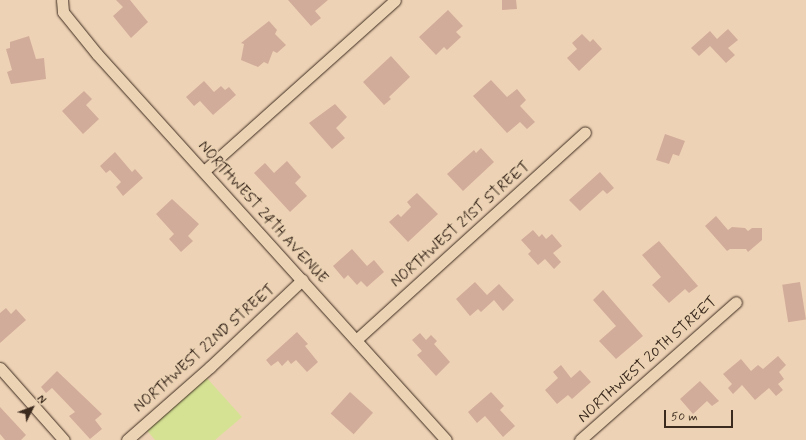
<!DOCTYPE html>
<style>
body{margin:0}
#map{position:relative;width:806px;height:440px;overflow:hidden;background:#eed2b5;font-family:Mynerve,sans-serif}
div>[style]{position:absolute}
.green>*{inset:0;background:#d5e294}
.building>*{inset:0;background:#d2ac9a;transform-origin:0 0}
.roads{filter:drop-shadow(0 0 1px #3b2a1e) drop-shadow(0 0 1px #3b2a1e)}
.street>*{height:11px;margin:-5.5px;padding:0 5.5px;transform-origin:5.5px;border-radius:5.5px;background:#ecd3b4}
span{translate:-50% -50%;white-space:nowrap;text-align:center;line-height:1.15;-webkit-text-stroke:3.5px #ecd3b4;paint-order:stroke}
.street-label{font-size:15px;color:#3b2a1e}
.north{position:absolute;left:12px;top:388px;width:40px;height:40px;-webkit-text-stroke:3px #ecd3b4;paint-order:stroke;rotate:48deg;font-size:11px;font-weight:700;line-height:16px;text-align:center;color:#3b2a1e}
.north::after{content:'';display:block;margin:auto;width:14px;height:18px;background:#3b2a1e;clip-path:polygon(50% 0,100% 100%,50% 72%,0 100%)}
.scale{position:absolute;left:664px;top:410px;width:69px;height:18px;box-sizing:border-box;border:2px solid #3b2a1e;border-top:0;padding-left:5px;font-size:12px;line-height:14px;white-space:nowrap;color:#3b2a1e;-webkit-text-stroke:3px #ecd3b4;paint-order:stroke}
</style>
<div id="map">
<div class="green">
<div style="clip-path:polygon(205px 376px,242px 417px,215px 440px,155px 440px,145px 428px)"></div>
</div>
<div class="building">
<div style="clip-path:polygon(116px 0,130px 0,148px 22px,131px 38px,113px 16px,123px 7px)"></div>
<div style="clip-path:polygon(288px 0,328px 0,315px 11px,321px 18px,311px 26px)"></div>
<div style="clip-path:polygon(502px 0,516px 0,517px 9px,502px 10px)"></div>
<div style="clip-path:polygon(448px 10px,463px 26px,456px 32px,461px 37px,447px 50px,444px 47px,436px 55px,419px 37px)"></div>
<div style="clip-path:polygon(269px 21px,277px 30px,275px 34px,286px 45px,277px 53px,273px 51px,268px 64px,264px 62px,258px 67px,241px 60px,244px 44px,241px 43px)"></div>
<div style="clip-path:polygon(728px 29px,738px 40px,728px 48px,735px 55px,726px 63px,710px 46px,699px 56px,691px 48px,710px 31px,717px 39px)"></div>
<div style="clip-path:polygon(582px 34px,590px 42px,593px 39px,602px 49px,579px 71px,567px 58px,577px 49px,572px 43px)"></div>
<div style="clip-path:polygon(29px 36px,36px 59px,44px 58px,46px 79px,11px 84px,7px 72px,12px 70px,6px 49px,10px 48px,10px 42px)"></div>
<div style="clip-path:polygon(391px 56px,410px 77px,389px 97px,391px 99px,384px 105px,363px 82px)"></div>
<div style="clip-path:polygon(491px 80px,507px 97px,517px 89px,526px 100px,520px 106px,535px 122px,527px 129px,520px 122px,507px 133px,473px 96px)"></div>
<div style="clip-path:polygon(204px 81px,214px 92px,221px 86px,225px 90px,229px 87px,236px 95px,213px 115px,200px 101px,194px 106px,186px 97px)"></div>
<div style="clip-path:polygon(84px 91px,92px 99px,86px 105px,99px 119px,83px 134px,62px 111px)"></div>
<div style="clip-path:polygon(335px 104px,347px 117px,336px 128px,345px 138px,332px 149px,309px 123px)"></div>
<div style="clip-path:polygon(665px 134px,685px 141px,679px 156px,673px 154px,669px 164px,656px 160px)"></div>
<div style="clip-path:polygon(481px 148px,494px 162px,463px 191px,447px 174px,474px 150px,476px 153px)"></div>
<div style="clip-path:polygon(115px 152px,132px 172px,135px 169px,143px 178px,123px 196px,116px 187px,121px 182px,110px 170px,106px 173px,100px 166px)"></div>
<div style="clip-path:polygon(287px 161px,301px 177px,295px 183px,307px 196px,290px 212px,254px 173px,265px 163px,274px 173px)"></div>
<div style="clip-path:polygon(600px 172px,614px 188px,607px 194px,603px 190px,580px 211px,569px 200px)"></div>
<div style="clip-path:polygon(417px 193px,438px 214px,408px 242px,389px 222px,398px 214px,401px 217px,411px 207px,407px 202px)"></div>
<div style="clip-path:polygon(172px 199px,199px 224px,188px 236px,193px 241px,181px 252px,169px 239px,174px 234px,156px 214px)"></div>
<div style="clip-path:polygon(716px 216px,728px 230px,732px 227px,745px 228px,748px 231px,752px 228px,762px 228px,762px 240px,748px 252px,746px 249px,730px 249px,727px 251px,705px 226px)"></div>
<div style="clip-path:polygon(533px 230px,539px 237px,542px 234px,546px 239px,552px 234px,562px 246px,553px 253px,561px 262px,554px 269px,545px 259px,538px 265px,528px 254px,531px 251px,521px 240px)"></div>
<div style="clip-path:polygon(659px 241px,698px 286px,689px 293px,685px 289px,669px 303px,652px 285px,661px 277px,642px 255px)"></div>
<div style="clip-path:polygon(352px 249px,367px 266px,374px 260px,384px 272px,367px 287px,361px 281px,357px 285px,348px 275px,344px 279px,333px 266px)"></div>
<div style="clip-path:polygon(475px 282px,487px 295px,499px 284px,514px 300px,503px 311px,494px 300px,481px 312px,478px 309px,470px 316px,456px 299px)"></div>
<div style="left:800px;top:282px;width:38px;height:18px;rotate:81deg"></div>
<div style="clip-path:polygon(603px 290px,643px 336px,616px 359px,599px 341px,616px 326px,593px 300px)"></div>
<div style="clip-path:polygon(6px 308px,11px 314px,16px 309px,26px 320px,0 343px,0 313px)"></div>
<div style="clip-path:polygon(297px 332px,308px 344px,305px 346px,318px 362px,307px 372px,296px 360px,291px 364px,288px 360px,282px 366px,278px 361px,271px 366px,266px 360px)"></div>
<div style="clip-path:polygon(420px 333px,426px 340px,431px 335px,437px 341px,434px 344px,450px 362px,436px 376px,417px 355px,422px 351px,412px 340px)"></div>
<div style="clip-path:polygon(778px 356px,786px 365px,779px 372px,784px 379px,778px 384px,783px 390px,776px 396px,769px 388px,755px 400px,742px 385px,733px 394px,728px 388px,732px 384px,723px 374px,741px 359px,751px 371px,758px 365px,763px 369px)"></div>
<div style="clip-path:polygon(561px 365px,571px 378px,580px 370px,591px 382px,572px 399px,568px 395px,557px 404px,545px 390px,558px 378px,553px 372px)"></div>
<div style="clip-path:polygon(57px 371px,102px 414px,95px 420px,102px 429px,90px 439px,69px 416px,75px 412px,52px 388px,46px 393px,41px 387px)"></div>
<div style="clip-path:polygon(700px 381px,719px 401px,712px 406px,707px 401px,693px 414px,680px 399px)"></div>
<div style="left:350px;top:392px;width:31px;height:29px;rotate:42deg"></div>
<div style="clip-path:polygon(491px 392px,504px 406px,500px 410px,515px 426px,503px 437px,485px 416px,477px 423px,468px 412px)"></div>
<div style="clip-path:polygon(0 407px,26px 435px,21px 440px,5px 440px,0 434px)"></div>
</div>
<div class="roads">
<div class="street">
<div style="left:62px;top:0;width:12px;rotate:85deg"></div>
<div style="left:63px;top:12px;width:54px;rotate:51deg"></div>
<div style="left:97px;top:54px;width:520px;rotate:47.88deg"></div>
<div style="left:204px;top:171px;width:256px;rotate:-41.8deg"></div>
<div style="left:356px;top:340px;width:309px;rotate:-42.2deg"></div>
<div style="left:0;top:368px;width:96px;rotate:48.4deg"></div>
<div style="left:127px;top:440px;width:111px;rotate:-41.3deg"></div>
<div style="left:210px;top:367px;width:127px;rotate:-43.4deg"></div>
<div style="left:580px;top:440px;width:208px;rotate:-41.5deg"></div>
</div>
</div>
<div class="street-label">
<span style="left:262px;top:213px;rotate:48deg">NORTHWEST 24TH AVENUE</span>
<span style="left:461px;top:225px;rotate:-42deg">NORTHWEST 21ST STREET</span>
<span style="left:205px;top:349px;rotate:-42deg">NORTHWEST 22ND STREET</span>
<span style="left:648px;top:360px;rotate:-42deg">NORTHWEST 20TH STREET</span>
</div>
<div class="north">N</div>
<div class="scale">50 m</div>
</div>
